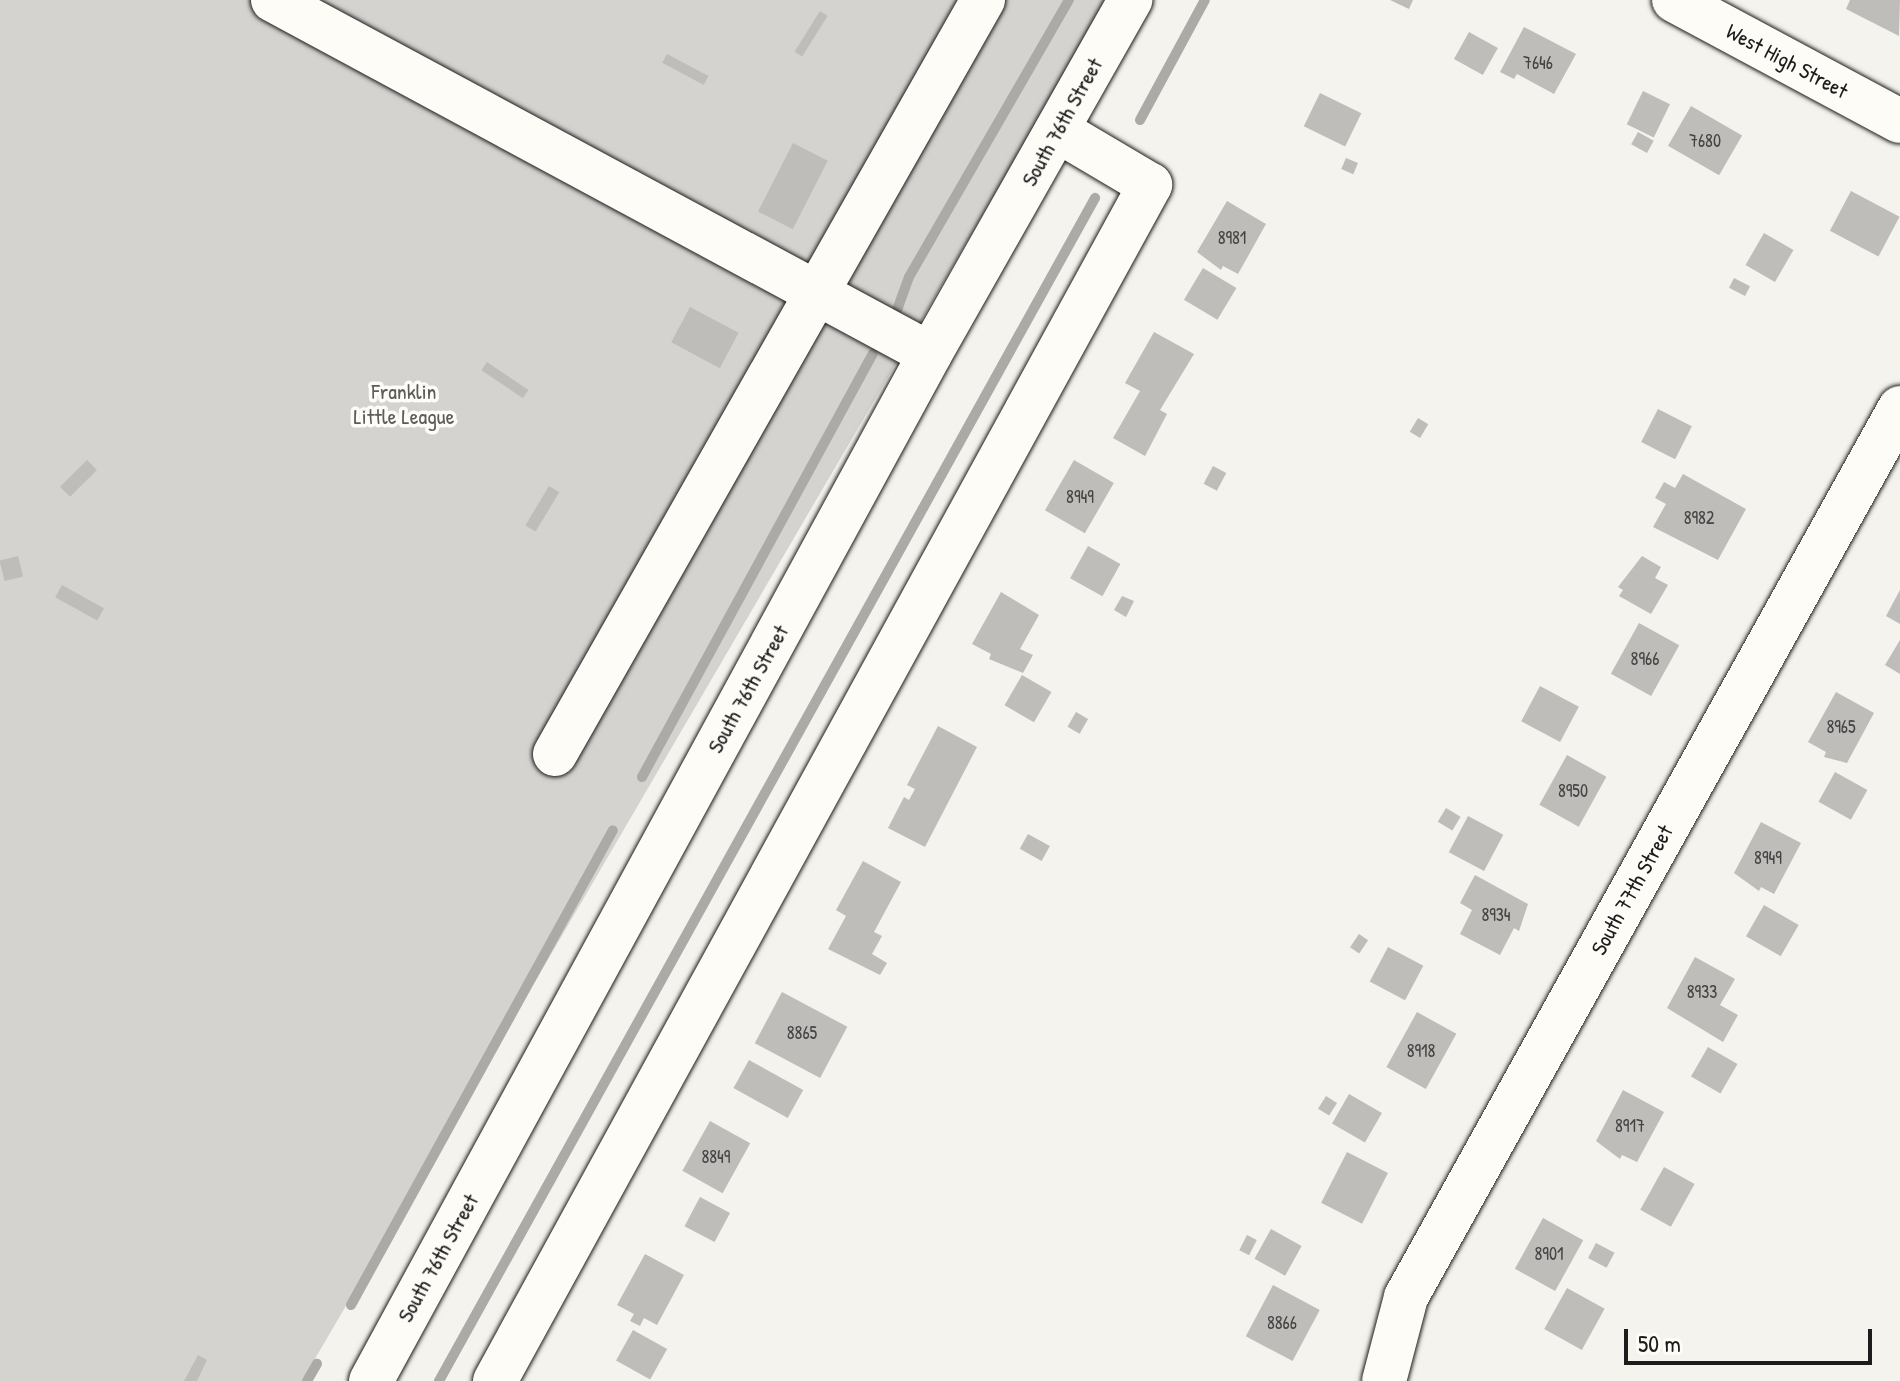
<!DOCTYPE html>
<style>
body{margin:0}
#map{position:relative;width:1900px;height:1381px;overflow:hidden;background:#f4f3ee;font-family:"Patrick Hand",sans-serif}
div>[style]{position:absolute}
.green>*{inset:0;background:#d4d3cf}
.stream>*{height:10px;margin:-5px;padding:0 5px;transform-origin:5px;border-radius:5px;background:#abaaa6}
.building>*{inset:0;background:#bebdba;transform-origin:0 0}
.roads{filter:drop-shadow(0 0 2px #1c1c1c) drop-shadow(0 0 2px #1c1c1c)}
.minor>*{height:44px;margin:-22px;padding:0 22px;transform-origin:22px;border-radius:22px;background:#fdfcf7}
.major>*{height:44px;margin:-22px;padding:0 22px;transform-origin:22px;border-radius:22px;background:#fdfcf7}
span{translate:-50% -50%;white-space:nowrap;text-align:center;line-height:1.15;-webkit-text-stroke:7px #fdfcf7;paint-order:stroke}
.number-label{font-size:18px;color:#444}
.number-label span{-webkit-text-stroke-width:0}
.street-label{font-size:22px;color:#1c1c1c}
.park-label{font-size:22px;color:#5c5c5b}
.scale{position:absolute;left:1624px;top:1329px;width:248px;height:36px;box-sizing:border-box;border:4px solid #1c1c1c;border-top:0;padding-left:10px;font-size:24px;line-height:28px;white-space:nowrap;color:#1c1c1c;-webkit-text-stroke:6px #fdfcf7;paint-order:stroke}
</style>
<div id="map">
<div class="green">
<div style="clip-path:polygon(0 0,1108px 0,302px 1381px,0 1381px)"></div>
</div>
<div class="stream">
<div style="left:1140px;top:120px;width:136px;rotate:-61.6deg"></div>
<div style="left:897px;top:310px;width:35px;rotate:-70deg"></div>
<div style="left:909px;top:277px;width:320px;rotate:-60deg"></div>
<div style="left:642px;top:777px;width:482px;rotate:-61.4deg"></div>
<div style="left:351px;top:1305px;width:542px;rotate:-61.12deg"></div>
<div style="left:307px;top:1381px;width:20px;rotate:-60deg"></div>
<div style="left:439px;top:1381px;width:1353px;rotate:-60.99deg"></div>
</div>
<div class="building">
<div style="clip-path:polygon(1390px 0,1413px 0,1409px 9px)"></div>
<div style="clip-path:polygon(1850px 0,1900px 0,1899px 36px,1846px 9px)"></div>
<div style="left:820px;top:11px;width:9px;height:48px;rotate:32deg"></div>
<div style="clip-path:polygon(1524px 27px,1576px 54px,1554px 94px,1517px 74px,1514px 79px,1500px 72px)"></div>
<div style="left:1469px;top:32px;width:33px;height:31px;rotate:29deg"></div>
<div style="left:667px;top:54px;width:47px;height:10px;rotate:28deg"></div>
<div style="left:1643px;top:91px;width:30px;height:37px;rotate:26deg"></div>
<div style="left:1320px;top:93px;width:46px;height:37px;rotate:26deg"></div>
<div style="left:1691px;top:106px;width:59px;height:46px;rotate:30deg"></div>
<div style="left:1638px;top:132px;width:18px;height:14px;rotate:29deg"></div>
<div style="left:793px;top:143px;width:39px;height:77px;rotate:27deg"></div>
<div style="left:1346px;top:158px;width:13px;height:12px;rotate:23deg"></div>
<div style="left:1851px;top:191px;width:55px;height:45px;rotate:28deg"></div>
<div style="clip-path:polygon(1227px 201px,1266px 224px,1238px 274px,1223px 266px,1221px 270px,1197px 252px)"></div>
<div style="left:1764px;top:233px;width:34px;height:37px;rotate:30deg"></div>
<div style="left:1203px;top:268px;width:39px;height:37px;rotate:31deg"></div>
<div style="left:1734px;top:278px;width:18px;height:11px;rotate:27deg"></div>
<div style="left:690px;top:307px;width:55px;height:40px;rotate:28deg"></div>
<div style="clip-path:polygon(1154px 332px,1194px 354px,1160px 410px,1167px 414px,1145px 456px,1113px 438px,1140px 391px,1125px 383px)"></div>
<div style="left:487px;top:362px;width:50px;height:10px;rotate:34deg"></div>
<div style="left:1658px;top:409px;width:38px;height:37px;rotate:27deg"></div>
<div style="left:1418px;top:418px;width:12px;height:16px;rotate:31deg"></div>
<div style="left:87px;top:460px;width:14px;height:38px;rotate:45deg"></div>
<div style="left:1074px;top:460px;width:46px;height:58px;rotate:30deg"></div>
<div style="left:1213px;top:466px;width:15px;height:20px;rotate:28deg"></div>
<div style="clip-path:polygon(1683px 474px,1746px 509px,1718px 560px,1653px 527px,1666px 504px,1655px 498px,1664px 482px,1675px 488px)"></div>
<div style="left:549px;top:486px;width:12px;height:46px;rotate:31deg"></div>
<div style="left:1088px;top:546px;width:37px;height:37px;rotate:29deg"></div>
<div style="left:18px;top:556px;width:21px;height:19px;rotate:76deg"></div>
<div style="clip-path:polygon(1642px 556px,1661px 567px,1655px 578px,1668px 585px,1651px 614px,1619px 596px,1623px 590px,1618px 587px)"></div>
<div style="left:62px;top:585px;width:48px;height:14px;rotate:29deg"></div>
<div style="clip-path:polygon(1900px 590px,1900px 624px,1886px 616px)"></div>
<div style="clip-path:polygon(1001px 592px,1039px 615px,1020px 649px,1033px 655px,1023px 673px,989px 659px,991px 654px,972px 644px)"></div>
<div style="clip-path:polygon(1122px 596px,1134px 601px,1126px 617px,1114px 610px)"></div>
<div style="left:1639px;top:623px;width:46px;height:58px;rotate:29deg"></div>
<div style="clip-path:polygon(1900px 640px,1900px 674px,1885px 665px)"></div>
<div style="left:1022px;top:675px;width:34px;height:35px;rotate:30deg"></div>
<div style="left:1540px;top:686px;width:44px;height:40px;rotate:28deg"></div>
<div style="clip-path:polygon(1836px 692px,1874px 713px,1847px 763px,1824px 757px,1826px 752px,1808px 742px)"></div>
<div style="left:1076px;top:712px;width:14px;height:17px;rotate:30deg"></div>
<div style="clip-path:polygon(938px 726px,977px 747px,925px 847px,888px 828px,904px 797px,909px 800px,915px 789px,907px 785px)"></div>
<div style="left:1567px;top:755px;width:45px;height:57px;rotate:29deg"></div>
<div style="left:1835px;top:772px;width:37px;height:34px;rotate:29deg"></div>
<div style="left:1446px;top:808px;width:17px;height:16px;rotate:31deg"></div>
<div style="left:1468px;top:816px;width:40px;height:41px;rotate:28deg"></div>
<div style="clip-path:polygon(1761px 822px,1801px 843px,1774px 894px,1761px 887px,1759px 891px,1734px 873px)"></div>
<div style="left:1028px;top:834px;width:25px;height:17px;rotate:29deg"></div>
<div style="clip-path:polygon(863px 861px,901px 882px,874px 932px,882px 936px,872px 954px,887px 963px,880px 975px,828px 949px,846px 916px,836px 910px)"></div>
<div style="clip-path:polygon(1475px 875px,1528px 904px,1519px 931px,1514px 928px,1500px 955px,1460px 934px,1472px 910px,1460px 903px)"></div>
<div style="left:1764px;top:905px;width:40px;height:36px;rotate:30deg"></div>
<div style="left:1359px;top:934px;width:11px;height:16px;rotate:34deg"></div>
<div style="left:1388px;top:947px;width:40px;height:39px;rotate:28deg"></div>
<div style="clip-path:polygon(1695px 957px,1735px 979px,1720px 1005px,1738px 1015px,1723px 1042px,1667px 1008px)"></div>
<div style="left:782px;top:992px;width:74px;height:58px;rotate:28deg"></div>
<div style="left:1417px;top:1012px;width:45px;height:63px;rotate:29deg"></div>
<div style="left:1708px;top:1047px;width:34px;height:34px;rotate:30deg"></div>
<div style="left:749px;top:1060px;width:62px;height:32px;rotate:29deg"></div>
<div style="clip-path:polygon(1623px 1090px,1664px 1112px,1637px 1162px,1622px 1155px,1620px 1159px,1596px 1141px)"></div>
<div style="left:1349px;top:1094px;width:38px;height:34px;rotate:30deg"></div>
<div style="left:1326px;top:1096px;width:13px;height:15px;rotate:32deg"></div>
<div style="left:710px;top:1121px;width:46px;height:57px;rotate:29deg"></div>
<div style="left:1347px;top:1152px;width:46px;height:57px;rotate:27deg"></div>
<div style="left:1664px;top:1167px;width:35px;height:49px;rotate:29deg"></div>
<div style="left:700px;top:1197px;width:34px;height:33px;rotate:28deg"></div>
<div style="left:1543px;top:1218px;width:46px;height:58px;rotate:29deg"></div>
<div style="left:1271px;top:1229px;width:35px;height:34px;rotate:29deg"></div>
<div style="left:1247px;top:1235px;width:11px;height:17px;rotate:27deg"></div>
<div style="left:1596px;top:1243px;width:21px;height:17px;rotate:28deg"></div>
<div style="clip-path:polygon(645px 1254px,684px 1275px,657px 1325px,644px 1318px,640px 1326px,630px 1321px,634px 1314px,617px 1305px)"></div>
<div style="left:1273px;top:1285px;width:53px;height:58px;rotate:28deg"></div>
<div style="left:1567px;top:1288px;width:43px;height:47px;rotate:29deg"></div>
<div style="left:633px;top:1330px;width:39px;height:35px;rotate:29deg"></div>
<div style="clip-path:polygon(198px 1355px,207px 1360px,197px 1381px,184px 1381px)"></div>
</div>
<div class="roads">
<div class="minor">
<div style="left:273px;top:0;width:746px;rotate:28.32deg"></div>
<div style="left:1674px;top:0;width:256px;rotate:28.2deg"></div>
<div style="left:555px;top:754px;width:867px;rotate:-60.42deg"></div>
<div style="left:495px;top:1381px;width:1364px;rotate:-61.29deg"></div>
<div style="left:1150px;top:185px;width:108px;rotate:-149.4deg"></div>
<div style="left:1384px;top:1381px;width:87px;rotate:-75.3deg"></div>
<div style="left:1406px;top:1297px;width:1017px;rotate:-60.94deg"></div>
</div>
<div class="major">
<div style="left:371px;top:1381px;width:1169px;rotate:-61.44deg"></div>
<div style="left:930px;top:354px;width:407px;rotate:-60.5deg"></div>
</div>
</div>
<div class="number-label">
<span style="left:1538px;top:63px">7646</span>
<span style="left:1705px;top:141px">7680</span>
<span style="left:1232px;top:238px">8981</span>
<span style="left:1080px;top:497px">8949</span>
<span style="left:1699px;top:518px">8982</span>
<span style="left:1645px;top:659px">8966</span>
<span style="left:1841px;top:727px">8965</span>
<span style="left:1573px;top:791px">8950</span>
<span style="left:1768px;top:858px">8949</span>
<span style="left:1496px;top:915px">8934</span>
<span style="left:1702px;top:992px">8933</span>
<span style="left:802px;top:1033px">8865</span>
<span style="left:1421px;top:1051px">8918</span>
<span style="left:1630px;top:1126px">8917</span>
<span style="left:716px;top:1157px">8849</span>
<span style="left:1549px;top:1254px">8901</span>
<span style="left:1282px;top:1323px">8866</span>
</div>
<div class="street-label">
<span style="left:1787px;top:61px;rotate:28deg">West High Street</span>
<span style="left:1062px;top:122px;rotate:-61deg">South 76th Street</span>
<span style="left:748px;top:689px;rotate:-61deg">South 76th Street</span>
<span style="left:1632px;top:890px;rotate:-61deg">South 77th Street</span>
<span style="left:438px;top:1258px;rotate:-61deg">South 76th Street</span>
</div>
<div class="park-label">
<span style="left:404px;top:404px">Franklin<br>Little League</span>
</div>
<div class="scale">50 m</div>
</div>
